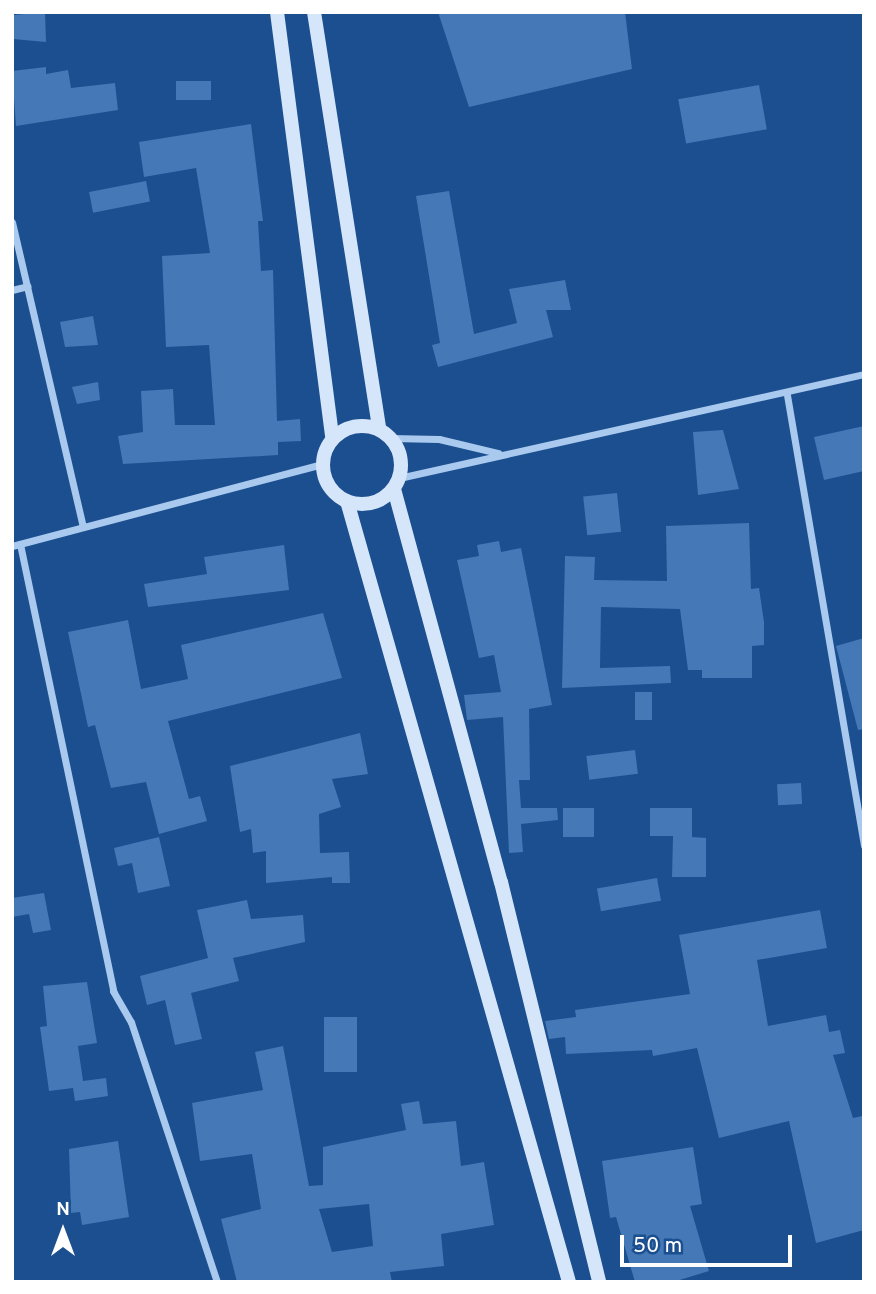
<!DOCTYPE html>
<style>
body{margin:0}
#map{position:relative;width:876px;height:1294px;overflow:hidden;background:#1b4f8f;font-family:Overpass,sans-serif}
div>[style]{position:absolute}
.building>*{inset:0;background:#4478b7;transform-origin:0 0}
.minor>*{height:7px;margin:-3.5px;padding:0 3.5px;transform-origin:3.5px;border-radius:3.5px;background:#a9c9ee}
.secondary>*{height:14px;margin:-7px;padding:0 7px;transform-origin:7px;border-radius:7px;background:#d6e6fa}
.secondary>.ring{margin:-7px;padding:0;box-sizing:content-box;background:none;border:14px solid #d6e6fa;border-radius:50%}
span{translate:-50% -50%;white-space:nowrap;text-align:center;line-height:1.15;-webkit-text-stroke:5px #1b4f8f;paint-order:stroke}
.frame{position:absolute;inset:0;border:14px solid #fff;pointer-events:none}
.north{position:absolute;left:28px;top:1196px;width:70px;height:70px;-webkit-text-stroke:5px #1b4f8f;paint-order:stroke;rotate:0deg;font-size:19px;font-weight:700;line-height:28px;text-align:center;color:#fff}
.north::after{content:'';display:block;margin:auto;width:24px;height:32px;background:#fff;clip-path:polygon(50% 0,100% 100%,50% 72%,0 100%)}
.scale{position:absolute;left:620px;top:1235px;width:172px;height:32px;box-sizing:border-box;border:4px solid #fff;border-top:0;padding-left:9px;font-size:21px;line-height:24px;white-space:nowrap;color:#fff;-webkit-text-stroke:5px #1b4f8f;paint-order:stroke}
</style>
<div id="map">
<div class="building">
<div style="clip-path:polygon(45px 12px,46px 42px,13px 39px,14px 15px)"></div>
<div style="clip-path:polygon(438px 12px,625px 12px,632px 69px,469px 107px)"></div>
<div style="clip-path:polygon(46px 67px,46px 74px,68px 70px,71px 88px,115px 83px,118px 110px,16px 126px,12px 71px)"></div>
<div style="left:211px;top:81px;width:19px;height:35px;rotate:90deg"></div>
<div style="left:759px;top:85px;width:45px;height:82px;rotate:80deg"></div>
<div style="clip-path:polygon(251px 124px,263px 221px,258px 221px,261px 271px,273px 270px,277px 421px,300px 419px,301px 441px,278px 442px,278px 455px,123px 464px,118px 436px,143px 432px,141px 391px,173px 389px,175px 425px,215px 425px,209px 345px,166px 347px,162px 256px,210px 253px,196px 168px,144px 177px,139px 142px)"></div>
<div style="left:146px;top:181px;width:21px;height:58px;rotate:79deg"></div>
<div style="clip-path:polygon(449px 191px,474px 334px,517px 323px,509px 289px,565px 280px,571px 310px,546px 310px,553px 337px,438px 367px,432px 345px,440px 343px,416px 196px)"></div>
<div style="clip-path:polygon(93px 316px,98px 345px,65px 347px,60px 322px)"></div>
<div style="clip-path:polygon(98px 382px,100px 400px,77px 404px,72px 387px)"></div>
<div style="clip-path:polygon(864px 426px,864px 471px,824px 480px,814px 437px)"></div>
<div style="clip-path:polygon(723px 430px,739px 489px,698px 495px,693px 432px)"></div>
<div style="left:617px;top:493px;width:39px;height:34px;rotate:84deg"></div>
<div style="clip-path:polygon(749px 523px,751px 589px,759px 588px,764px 622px,764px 645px,752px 646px,752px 678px,702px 678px,702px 670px,688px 670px,680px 609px,601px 607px,600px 668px,670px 666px,671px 683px,562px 688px,565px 556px,595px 557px,594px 580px,667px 581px,666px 526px)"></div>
<div style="clip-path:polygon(499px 541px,501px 552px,521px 548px,552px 705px,529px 709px,530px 780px,519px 780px,521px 808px,557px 808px,558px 820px,521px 824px,523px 852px,509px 853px,503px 717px,467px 720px,464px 695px,501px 692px,494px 655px,479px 658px,457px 560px,479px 556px,477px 545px)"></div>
<div style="clip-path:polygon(284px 545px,289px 590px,148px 607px,144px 584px,207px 574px,204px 557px)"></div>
<div style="clip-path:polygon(323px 613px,342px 678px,168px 721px,189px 799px,200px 796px,207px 821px,159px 834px,146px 782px,111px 788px,95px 725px,88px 727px,68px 632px,128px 620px,141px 689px,188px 679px,181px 645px)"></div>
<div style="clip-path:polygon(864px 638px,864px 729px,858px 730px,836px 646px)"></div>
<div style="left:635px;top:692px;width:17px;height:28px"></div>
<div style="clip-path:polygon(360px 733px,368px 774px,332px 779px,341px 807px,319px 814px,320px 853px,349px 852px,350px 883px,332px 883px,332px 877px,266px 883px,266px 851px,253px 853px,251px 829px,240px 832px,230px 766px)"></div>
<div style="left:635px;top:750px;width:24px;height:49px;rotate:83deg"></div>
<div style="left:801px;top:783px;width:21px;height:24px;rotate:87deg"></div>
<div style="left:563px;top:808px;width:31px;height:29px"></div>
<div style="clip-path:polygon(650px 808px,692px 808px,692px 837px,706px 838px,706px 877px,672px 877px,673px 836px,650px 836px)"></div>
<div style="clip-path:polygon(159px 837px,170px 886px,138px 893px,132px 863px,118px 866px,114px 848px)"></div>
<div style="left:657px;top:878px;width:23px;height:61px;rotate:80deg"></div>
<div style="clip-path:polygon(44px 893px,51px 930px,33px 933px,29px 914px,12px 917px,12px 898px)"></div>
<div style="clip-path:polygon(247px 900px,251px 919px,303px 915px,305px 942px,233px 958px,239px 981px,191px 993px,202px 1039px,175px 1045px,165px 1000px,147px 1005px,140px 976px,208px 958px,197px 910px)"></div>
<div style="clip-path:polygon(820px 910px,827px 948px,757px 960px,768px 1026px,826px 1015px,829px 1032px,840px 1030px,845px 1053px,833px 1055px,853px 1118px,862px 1116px,864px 1230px,816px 1243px,789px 1121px,719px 1138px,697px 1048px,653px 1056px,652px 1050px,566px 1054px,565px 1037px,549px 1039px,545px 1021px,576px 1017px,575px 1010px,690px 994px,679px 935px)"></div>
<div style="clip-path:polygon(87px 982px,97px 1043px,78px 1046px,83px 1081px,106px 1078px,108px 1096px,75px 1101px,73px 1088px,49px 1091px,40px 1027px,47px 1026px,43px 986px)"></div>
<div style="left:324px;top:1017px;width:33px;height:55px"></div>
<div style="clip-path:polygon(evenodd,283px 1046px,309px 1186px,323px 1185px,323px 1147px,406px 1130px,401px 1104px,419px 1101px,423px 1124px,456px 1121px,461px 1166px,484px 1162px,494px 1225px,441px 1234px,444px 1266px,390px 1272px,392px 1282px,237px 1282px,221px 1219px,261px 1209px,252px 1154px,200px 1161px,192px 1103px,263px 1090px,255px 1052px,283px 1046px,369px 1204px,373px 1246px,332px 1252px,319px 1209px,369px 1204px)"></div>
<div style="clip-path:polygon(118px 1141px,129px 1217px,82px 1225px,80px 1212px,71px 1213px,69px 1149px)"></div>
<div style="clip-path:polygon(693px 1147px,702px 1204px,690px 1206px,709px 1271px,673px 1282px,635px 1282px,616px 1217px,610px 1218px,602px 1161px)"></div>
</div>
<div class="minor">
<div style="left:12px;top:222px;width:313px;rotate:76.9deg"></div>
<div style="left:12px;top:290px;width:16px;rotate:-14deg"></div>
<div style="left:787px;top:395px;width:457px;rotate:80.3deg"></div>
<div style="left:391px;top:438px;width:48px;rotate:1.2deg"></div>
<div style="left:439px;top:439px;width:61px;rotate:13.3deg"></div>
<div style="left:399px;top:478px;width:476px;rotate:-12.6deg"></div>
<div style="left:20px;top:544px;width:457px;rotate:78.2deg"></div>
<div style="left:113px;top:991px;width:36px;rotate:60deg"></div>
<div style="left:131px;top:1022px;width:274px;rotate:71.7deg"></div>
<div style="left:12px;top:546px;width:321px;rotate:-14.8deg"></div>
</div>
<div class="secondary">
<div style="left:277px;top:12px;width:430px;rotate:82.6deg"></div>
<div style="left:314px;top:12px;width:422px;rotate:81.1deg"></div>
<div class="ring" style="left:323px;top:426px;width:64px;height:64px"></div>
<div style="left:394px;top:489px;width:407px;rotate:74.8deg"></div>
<div style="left:501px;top:882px;width:412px;rotate:76.2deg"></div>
<div style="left:347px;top:501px;width:812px;rotate:74.13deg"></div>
</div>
<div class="frame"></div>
<div class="north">N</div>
<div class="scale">50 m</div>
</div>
